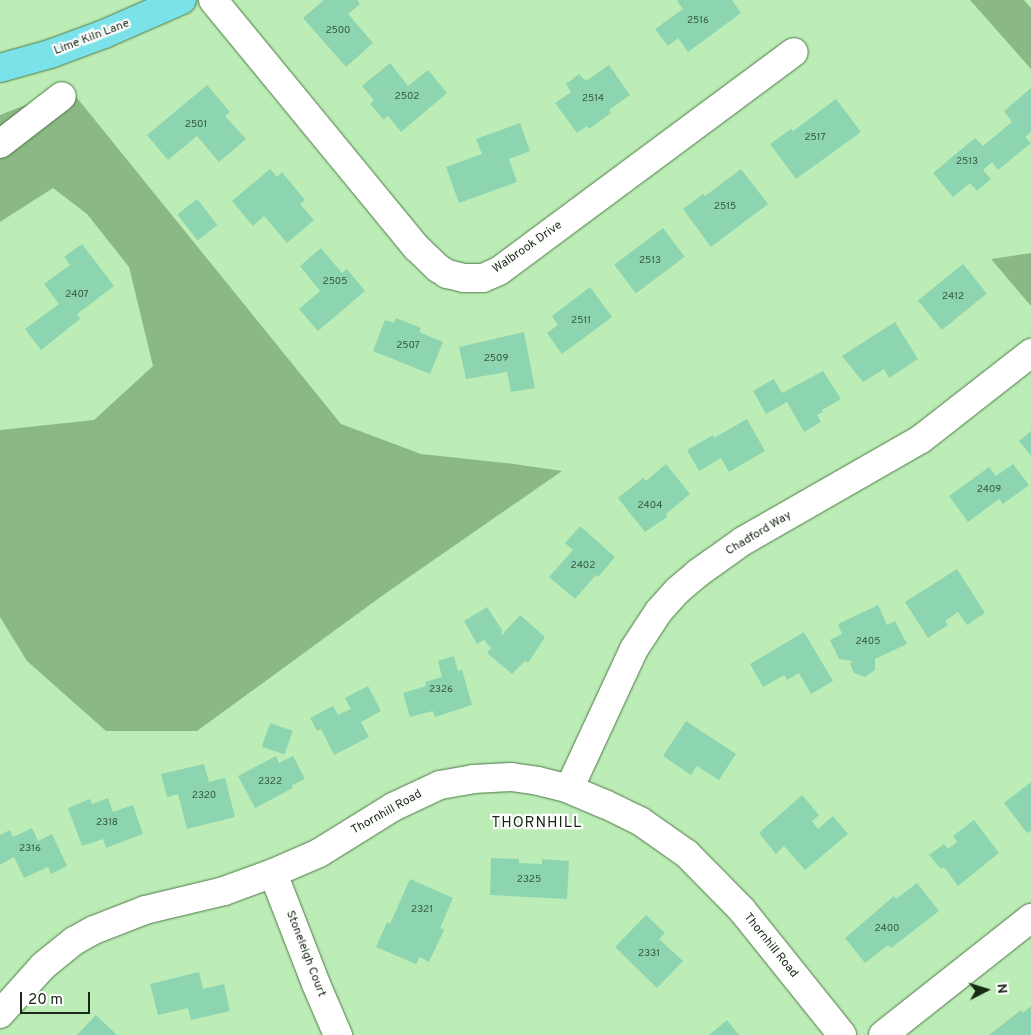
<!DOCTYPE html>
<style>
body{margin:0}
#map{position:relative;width:1031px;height:1035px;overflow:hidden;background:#bdedb6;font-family:Overpass,sans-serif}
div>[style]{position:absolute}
.forest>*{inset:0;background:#8bb985}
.building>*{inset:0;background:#8cd5b0;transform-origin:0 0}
.roads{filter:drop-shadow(0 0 1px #4d7948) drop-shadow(0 0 1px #4d7948)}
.minor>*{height:28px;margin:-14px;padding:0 14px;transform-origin:14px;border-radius:14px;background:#fff}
.major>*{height:28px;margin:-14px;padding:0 14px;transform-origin:14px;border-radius:14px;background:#7be2e9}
span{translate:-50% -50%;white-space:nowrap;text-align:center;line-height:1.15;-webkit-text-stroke:4.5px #fefefe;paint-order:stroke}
.number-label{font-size:10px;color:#35553c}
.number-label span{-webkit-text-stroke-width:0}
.street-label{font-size:12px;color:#182a16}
.quarter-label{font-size:15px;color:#182a16;letter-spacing:1px}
.north{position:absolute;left:961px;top:965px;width:50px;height:50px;-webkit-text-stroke:4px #fefefe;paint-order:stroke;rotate:85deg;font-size:14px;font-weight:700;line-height:20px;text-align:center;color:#182a16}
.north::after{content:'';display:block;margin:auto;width:18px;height:22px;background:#182a16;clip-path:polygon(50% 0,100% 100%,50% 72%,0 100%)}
.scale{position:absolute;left:20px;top:992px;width:70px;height:22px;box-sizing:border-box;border:2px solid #182a16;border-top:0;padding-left:6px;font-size:15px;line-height:18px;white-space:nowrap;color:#182a16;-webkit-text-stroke:4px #fefefe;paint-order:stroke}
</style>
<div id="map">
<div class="forest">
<div style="clip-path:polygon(970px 0,1024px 0,1031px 8px,1031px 69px)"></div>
<div style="clip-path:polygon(69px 88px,341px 424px,421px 454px,514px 464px,562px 471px,386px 593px,197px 731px,106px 731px,27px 661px,0 617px,0 430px,94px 420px,153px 366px,129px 267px,87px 214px,53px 188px,0 222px,0 115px)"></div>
<div style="clip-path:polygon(1031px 253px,1031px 306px,991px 259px)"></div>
</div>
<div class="building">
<div style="clip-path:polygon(324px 0,357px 0,360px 4px,348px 14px,373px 43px,346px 67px,303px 18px)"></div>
<div style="clip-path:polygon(679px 0,732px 0,741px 13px,688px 52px,678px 38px,668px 46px,655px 29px,683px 9px,677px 1px)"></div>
<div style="clip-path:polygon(390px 63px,408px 86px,428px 70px,447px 93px,401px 132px,388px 116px,384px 120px,370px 104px,374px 100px,362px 86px)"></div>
<div style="clip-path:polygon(609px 65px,630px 95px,609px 110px,611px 113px,589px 129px,587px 126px,577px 133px,555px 103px,571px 92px,566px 84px,579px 74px,586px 81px)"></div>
<div style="clip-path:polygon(207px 85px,230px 112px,225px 116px,246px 139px,219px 162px,197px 136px,168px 160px,147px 135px)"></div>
<div style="clip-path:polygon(1031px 88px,1031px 132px,1025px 137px,1031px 143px,998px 170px,992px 162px,983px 170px,991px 179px,977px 191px,970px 183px,953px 197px,933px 173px,975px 138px,983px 146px,1012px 122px,1004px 111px)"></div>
<div style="clip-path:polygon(836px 99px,861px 132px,796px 179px,770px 144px,791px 129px,793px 131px)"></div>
<div style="clip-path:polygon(520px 123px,530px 151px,509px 159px,517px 182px,459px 203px,446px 167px,482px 154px,476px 139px)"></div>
<div style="clip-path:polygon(270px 169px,277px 177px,282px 172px,305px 200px,300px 204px,314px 220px,287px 243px,264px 216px,253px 226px,232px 201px)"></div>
<div style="clip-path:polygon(741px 169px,768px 204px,711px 247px,683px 209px,703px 194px,705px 196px)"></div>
<div style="left:197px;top:199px;width:33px;height:25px;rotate:52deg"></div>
<div style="left:663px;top:228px;width:36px;height:61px;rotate:53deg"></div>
<div style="clip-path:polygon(82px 244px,114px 286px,77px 314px,80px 319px,41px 350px,25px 329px,59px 304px,44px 284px,70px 265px,64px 257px)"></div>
<div style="clip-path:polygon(321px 248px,342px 273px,347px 269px,365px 291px,318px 331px,299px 309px,320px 291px,300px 266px)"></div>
<div style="left:963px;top:264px;width:38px;height:58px;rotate:51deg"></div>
<div style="clip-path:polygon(590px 287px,612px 317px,562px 354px,547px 333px,558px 325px,552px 316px)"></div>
<div style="clip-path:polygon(396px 318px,421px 328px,419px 332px,443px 342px,430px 374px,373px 351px,385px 320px,394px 323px)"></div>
<div style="clip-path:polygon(895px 322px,918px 359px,889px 378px,884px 369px,863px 382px,842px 356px)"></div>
<div style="clip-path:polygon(524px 332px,535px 388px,511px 392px,507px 372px,466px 379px,459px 347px)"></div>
<div style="clip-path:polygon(823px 371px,841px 399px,822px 410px,823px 412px,817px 415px,821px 422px,804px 432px,787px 402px,766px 414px,753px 391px,774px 379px,782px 393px)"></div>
<div style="clip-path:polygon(747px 419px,765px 451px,729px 472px,721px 458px,699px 471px,687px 450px,713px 435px,714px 438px)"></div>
<div style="clip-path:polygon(1031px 431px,1031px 456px,1019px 441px)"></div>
<div style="clip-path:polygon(666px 464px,690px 494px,666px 514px,667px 517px,645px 532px,618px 498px,643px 478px,646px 481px)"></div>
<div style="clip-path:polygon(1013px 464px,1029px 485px,1003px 504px,999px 499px,968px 522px,949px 496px,989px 467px,996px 476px)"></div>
<div style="clip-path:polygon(580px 526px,615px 557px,598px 577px,596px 575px,575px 599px,549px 577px,573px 550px,565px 543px)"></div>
<div style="clip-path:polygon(957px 569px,985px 613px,967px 625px,958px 612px,945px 621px,948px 625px,928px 638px,905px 602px)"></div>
<div style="clip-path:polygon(878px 605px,887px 625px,895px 621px,907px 644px,875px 659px,875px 670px,865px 677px,854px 673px,850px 664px,852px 661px,839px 659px,830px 640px,842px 634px,838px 624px)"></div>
<div style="clip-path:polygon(487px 607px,502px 630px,501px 636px,520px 615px,545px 637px,528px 663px,525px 661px,512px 674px,487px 653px,491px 648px,484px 640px,477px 644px,464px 621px)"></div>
<div style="clip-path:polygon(804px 632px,833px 681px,811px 694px,799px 673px,787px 680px,784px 675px,763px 687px,750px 664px)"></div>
<div style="clip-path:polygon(454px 656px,458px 671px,462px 670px,472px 705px,435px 717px,433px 711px,410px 717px,403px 693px,426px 686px,425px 682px,442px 677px,438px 661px)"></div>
<div style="clip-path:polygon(368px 686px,381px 711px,361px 722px,369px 737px,334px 755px,321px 729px,317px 731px,310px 718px,333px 706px,338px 715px,351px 709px,345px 698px)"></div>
<div style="clip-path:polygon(686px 721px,736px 754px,719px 780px,697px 766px,691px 775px,663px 756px)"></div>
<div style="left:270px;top:723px;width:24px;height:25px;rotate:19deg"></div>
<div style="clip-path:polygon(276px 756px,279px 763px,293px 756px,305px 779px,292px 785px,293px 788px,255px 808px,238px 776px)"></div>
<div style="clip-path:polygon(204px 764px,209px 782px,225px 778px,235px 817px,187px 829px,178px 794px,167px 797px,161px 774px)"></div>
<div style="clip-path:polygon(1031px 782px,1031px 831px,1027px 833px,1004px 803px)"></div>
<div style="clip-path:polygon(802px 795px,819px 815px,812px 821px,818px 829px,833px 816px,848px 834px,805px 870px,784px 846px,776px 854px,759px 833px)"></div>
<div style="clip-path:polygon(108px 798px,113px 812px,133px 805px,143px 834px,106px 848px,103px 839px,82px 846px,68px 808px,90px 799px,92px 804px)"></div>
<div style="clip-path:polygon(974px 820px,999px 853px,958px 886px,944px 867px,941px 869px,929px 855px,944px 844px,948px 849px,957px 842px,953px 836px)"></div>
<div style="clip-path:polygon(32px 828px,38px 841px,52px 834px,67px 866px,51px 874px,48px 867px,24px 878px,14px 857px,0 865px,0 835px,10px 830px,13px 837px)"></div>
<div style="clip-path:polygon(491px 858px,519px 859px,519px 863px,542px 864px,542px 859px,569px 861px,567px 899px,490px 895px)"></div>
<div style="clip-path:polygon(410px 879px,453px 898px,440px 928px,444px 930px,429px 962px,420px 957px,416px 964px,376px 947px,387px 922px,390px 924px)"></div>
<div style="clip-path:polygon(917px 883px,939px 911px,891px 948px,888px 945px,865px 963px,845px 938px,894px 896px,896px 899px)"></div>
<div style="clip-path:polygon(646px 915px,665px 933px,659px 939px,683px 961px,657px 988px,615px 947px)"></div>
<div style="clip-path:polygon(199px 972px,203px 989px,224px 984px,230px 1011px,191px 1020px,188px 1008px,158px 1015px,150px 984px)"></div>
<div style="clip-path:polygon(1031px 1006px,1031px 1035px,989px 1035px,1021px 1010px,1023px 1013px)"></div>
<div style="clip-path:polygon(96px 1015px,117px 1035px,77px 1035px)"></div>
<div style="clip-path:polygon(727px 1020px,739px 1035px,709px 1035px)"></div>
</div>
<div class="roads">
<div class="minor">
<div style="left:213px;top:0;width:321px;rotate:50.6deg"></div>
<div style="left:417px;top:248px;width:29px;rotate:44deg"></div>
<div style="left:438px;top:268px;width:11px;rotate:34deg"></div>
<div style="left:447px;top:274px;width:17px;rotate:13deg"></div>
<div style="left:464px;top:278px;width:19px"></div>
<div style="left:483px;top:278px;width:17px;rotate:-24deg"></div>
<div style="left:499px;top:271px;width:367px;rotate:-36.6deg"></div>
<div style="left:0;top:144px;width:78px;rotate:-37.7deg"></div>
<div style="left:569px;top:789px;width:154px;rotate:-65.1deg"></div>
<div style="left:634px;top:649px;width:45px;rotate:-56.7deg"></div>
<div style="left:659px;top:611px;width:28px;rotate:-48deg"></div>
<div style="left:678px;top:590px;width:26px;rotate:-40deg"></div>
<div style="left:698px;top:573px;width:55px;rotate:-35.4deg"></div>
<div style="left:743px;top:541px;width:205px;rotate:-29.8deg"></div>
<div style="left:921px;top:439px;width:140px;rotate:-38deg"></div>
<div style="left:273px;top:873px;width:119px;rotate:68.8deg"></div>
<div style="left:316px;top:984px;width:56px;rotate:66.7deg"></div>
<div style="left:0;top:1014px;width:64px;rotate:-48.1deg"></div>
<div style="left:43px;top:966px;width:40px;rotate:-39deg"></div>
<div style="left:74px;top:941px;width:23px;rotate:-29deg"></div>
<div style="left:94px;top:930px;width:55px;rotate:-21.4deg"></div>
<div style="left:145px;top:910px;width:81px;rotate:-13.5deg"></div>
<div style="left:224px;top:891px;width:52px;rotate:-20.2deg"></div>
<div style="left:273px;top:873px;width:50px;rotate:-23.5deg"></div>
<div style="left:319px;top:853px;width:87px;rotate:-31.9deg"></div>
<div style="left:393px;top:807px;width:52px;rotate:-25.1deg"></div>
<div style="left:440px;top:785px;width:34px;rotate:-10deg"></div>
<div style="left:473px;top:779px;width:38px;rotate:-3deg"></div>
<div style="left:511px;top:777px;width:27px;rotate:8deg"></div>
<div style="left:538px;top:781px;width:32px;rotate:14deg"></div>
<div style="left:569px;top:789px;width:39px;rotate:23deg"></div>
<div style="left:605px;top:804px;width:39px;rotate:26deg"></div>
<div style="left:640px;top:821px;width:57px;rotate:35.1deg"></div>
<div style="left:687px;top:854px;width:78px;rotate:45.5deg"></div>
<div style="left:742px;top:910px;width:160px;rotate:51.3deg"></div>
<div style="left:883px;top:1035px;width:189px;rotate:-38.3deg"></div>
</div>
<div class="major">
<div style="left:0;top:68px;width:52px;rotate:-15.6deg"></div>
<div style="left:50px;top:54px;width:58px;rotate:-20.3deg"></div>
<div style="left:104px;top:34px;width:85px;rotate:-23.6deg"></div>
</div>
</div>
<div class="number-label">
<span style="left:698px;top:21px">2516</span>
<span style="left:338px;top:31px">2500</span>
<span style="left:407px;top:97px">2502</span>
<span style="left:593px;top:99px">2514</span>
<span style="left:196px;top:125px">2501</span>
<span style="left:815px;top:138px">2517</span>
<span style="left:967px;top:162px">2513</span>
<span style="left:725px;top:207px">2515</span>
<span style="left:650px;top:261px">2513</span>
<span style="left:335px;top:282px">2505</span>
<span style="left:77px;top:295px">2407</span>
<span style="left:953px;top:297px">2412</span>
<span style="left:581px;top:321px">2511</span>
<span style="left:408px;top:346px">2507</span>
<span style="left:496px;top:359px">2509</span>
<span style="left:989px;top:490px">2409</span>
<span style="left:650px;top:506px">2404</span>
<span style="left:583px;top:566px">2402</span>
<span style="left:868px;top:642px">2405</span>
<span style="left:441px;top:690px">2326</span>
<span style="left:270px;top:782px">2322</span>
<span style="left:204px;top:796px">2320</span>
<span style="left:107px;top:823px">2318</span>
<span style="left:30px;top:849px">2316</span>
<span style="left:529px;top:880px">2325</span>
<span style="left:422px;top:910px">2321</span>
<span style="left:887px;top:929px">2400</span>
<span style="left:649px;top:954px">2331</span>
</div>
<div class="street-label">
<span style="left:92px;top:38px;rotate:-21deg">Lime Kiln Lane</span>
<span style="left:528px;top:248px;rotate:-35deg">Walbrook Drive</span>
<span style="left:759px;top:534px;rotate:-31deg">Chadford Way</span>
<span style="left:387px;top:813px;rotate:-29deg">Thornhill Road</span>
<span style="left:770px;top:946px;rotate:51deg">Thornhill Road</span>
<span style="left:305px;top:954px;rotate:69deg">Stoneleigh Court</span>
</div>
<div class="quarter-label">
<span style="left:537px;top:824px">THORNHILL</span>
</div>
<div class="north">N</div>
<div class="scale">20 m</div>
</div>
